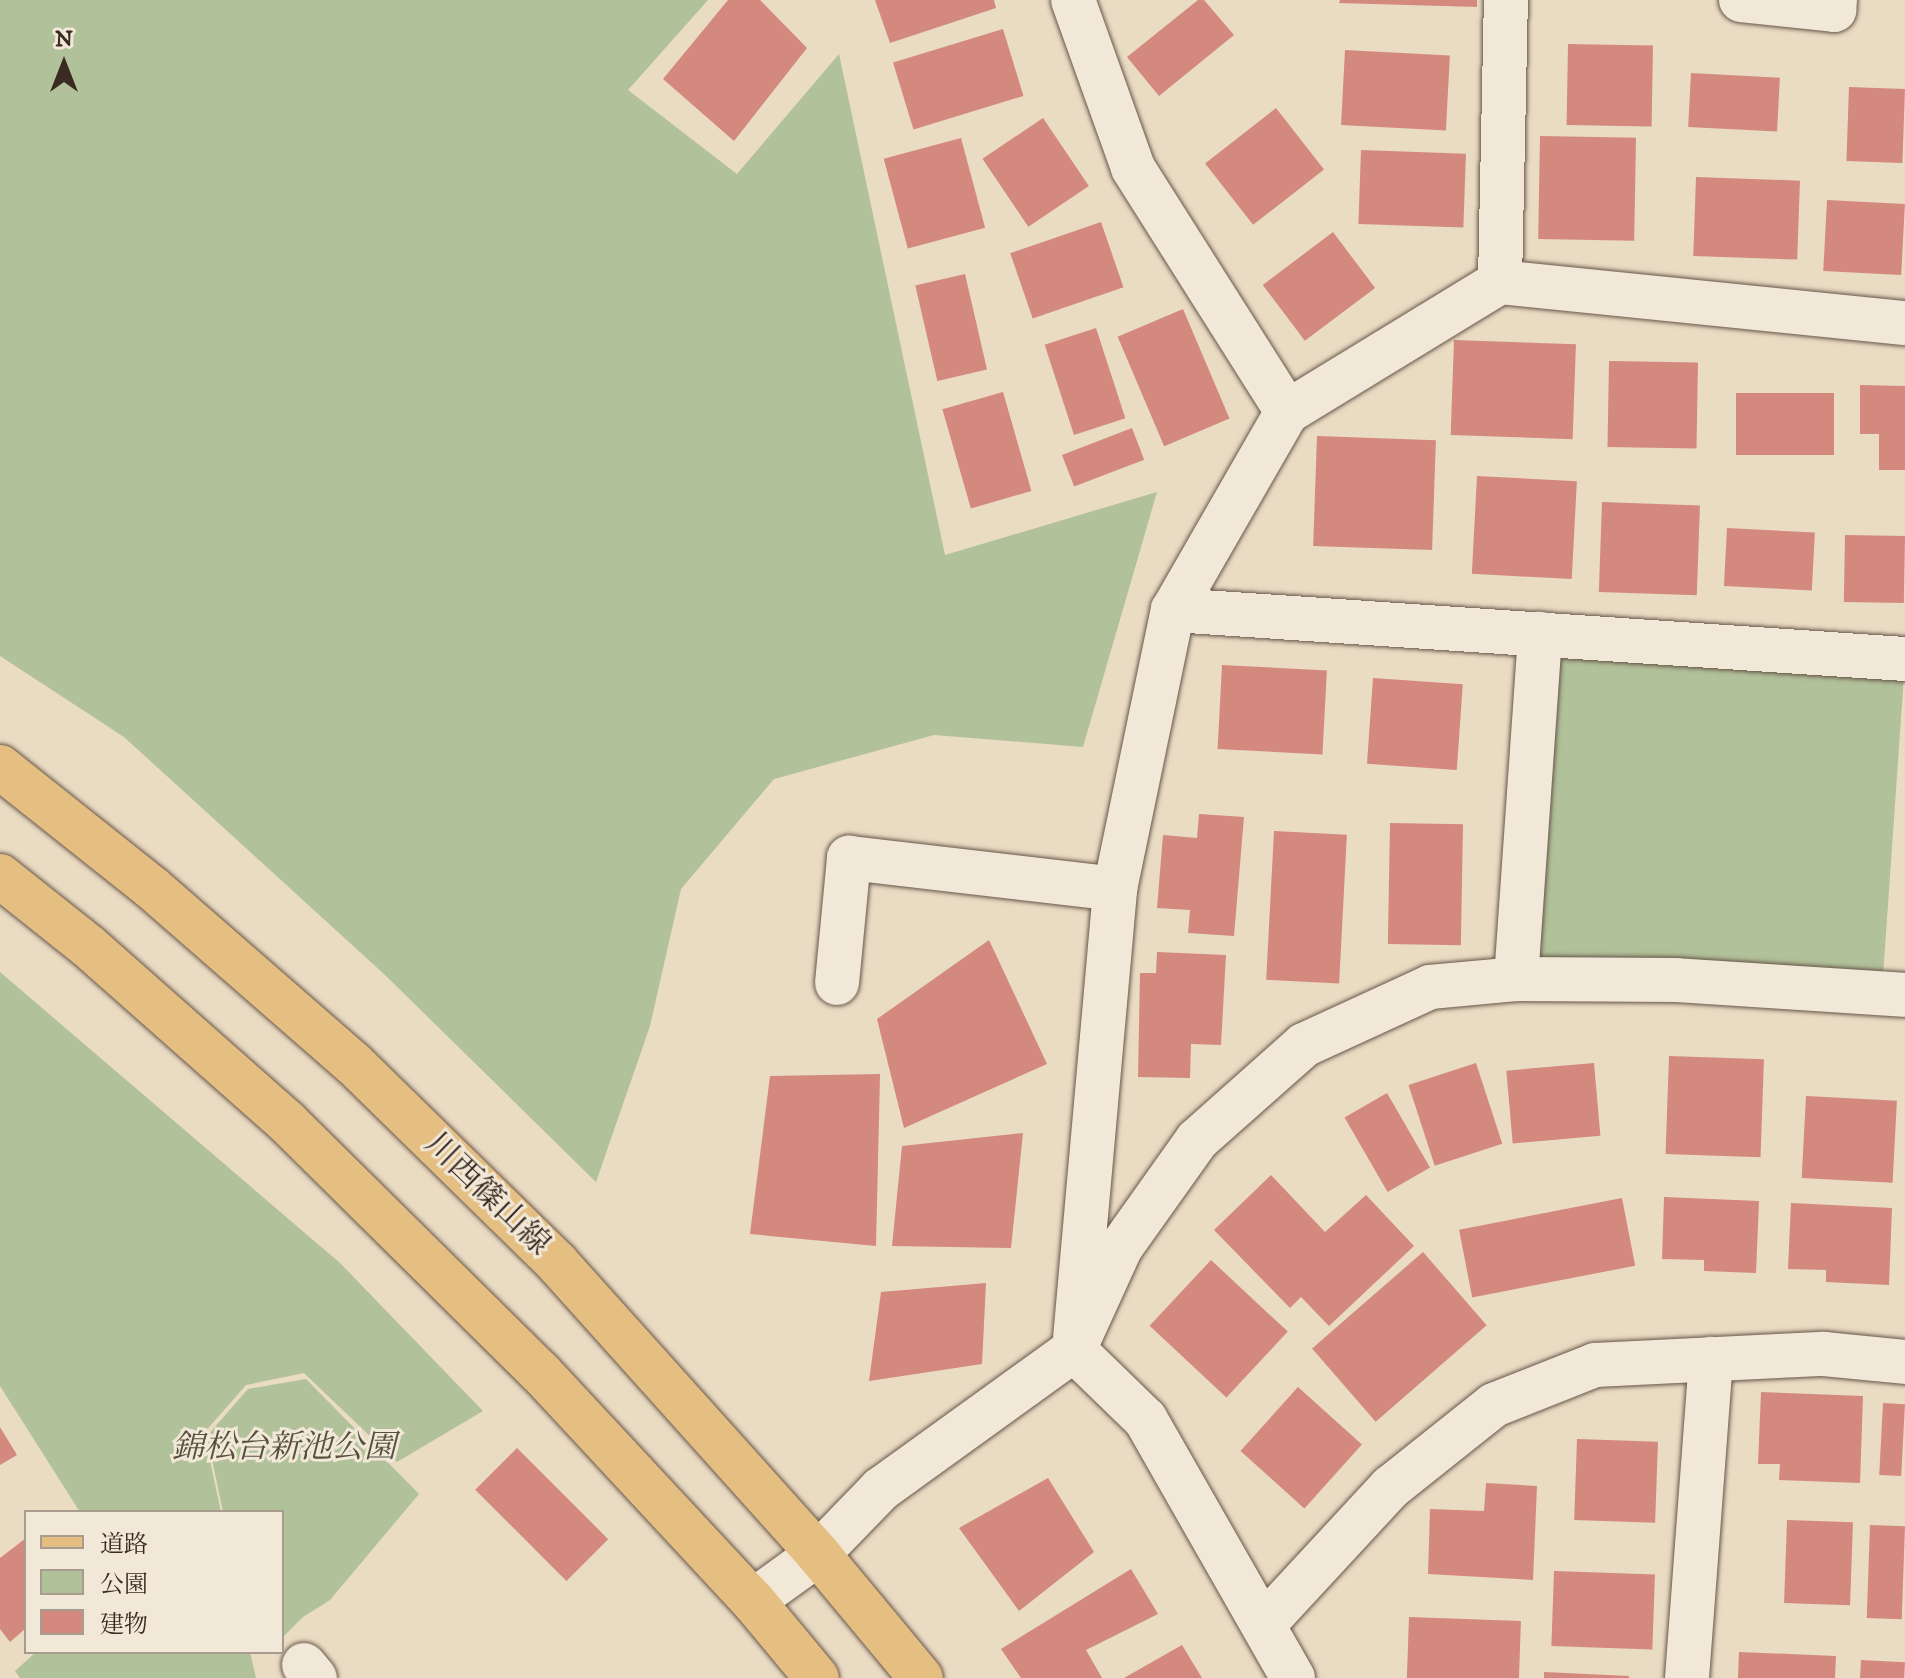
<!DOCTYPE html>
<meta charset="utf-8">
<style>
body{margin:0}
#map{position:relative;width:1905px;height:1678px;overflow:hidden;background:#eadbc3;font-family:"IM FELL DW Pica","Noto Serif JP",serif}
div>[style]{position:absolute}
.green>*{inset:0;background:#b1c199;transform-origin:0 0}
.building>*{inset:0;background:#d3897d;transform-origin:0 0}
.roads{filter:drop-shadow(0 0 2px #67564a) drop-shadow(0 0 2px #67564a)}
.minor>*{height:44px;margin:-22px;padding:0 22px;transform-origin:22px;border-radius:22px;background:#f1e8d8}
.tertiary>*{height:44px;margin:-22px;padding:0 22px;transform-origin:22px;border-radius:22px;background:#f1e8d8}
.primary>*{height:44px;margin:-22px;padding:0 22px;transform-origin:22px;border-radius:22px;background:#e5be82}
span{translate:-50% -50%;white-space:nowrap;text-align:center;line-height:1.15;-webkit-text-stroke:6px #f1e8d8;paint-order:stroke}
.street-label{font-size:32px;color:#3b2a21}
.park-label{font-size:32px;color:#58503f;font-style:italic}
.legend{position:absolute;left:24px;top:1510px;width:260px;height:144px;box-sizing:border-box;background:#f1e8d8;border:2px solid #a89c8f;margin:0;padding:10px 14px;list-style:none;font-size:24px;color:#3b2a21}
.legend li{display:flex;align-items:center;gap:16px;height:40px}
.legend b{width:40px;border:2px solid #a89c8f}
.north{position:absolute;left:24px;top:24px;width:80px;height:80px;-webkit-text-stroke:6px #f1e8d8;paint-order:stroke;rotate:0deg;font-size:22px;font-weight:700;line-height:32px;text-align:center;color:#3b2a21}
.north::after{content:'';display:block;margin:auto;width:28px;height:36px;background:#3b2a21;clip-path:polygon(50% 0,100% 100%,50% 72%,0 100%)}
</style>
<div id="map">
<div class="green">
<div style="clip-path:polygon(0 0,708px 0,628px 90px,737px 174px,839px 54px,945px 555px,1157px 492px,1083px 747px,934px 735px,774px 779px,681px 889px,650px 1026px,596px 1182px,384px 974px,124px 737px,0 656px)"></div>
<div style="left:1540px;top:634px;width:366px;height:346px;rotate:4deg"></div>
<div style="clip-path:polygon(0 972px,340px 1263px,483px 1411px,397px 1462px,304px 1373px,246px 1385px,204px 1433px,221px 1512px,80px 1512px,0 1386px)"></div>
<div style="clip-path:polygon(306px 1379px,419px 1494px,330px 1600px,303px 1617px,282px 1638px,282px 1512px,223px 1512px,207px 1436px,248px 1389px)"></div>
<div style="clip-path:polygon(36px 1652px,250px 1652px,256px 1678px,20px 1678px,15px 1671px)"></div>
</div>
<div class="building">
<div style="clip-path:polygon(728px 0,760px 0,807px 48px,734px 141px,663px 79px)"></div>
<div style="clip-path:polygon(875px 0,994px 0,996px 8px,890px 43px)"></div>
<div style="clip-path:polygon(1198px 0,1204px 0,1234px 35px,1159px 96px,1127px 57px)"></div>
<div style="clip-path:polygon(1340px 0,1477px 0,1477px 7px,1339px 3px)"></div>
<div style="left:1003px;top:29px;width:70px;height:115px;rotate:73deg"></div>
<div style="left:1568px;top:44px;width:85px;height:81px;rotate:1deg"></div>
<div style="left:1345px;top:50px;width:105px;height:75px;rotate:3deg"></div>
<div style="left:1691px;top:73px;width:89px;height:54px;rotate:3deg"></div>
<div style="left:1849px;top:87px;width:56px;height:74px;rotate:2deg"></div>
<div style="left:1276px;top:108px;width:78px;height:90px;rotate:52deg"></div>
<div style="left:1043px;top:118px;width:82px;height:73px;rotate:56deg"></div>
<div style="left:1540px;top:136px;width:96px;height:103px;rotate:1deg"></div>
<div style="left:961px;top:138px;width:93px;height:80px;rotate:75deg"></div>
<div style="left:1361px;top:150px;width:105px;height:74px;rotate:2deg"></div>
<div style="left:1696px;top:177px;width:104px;height:79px;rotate:2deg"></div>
<div style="left:1827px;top:200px;width:78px;height:71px;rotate:3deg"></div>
<div style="left:1101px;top:222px;width:69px;height:96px;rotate:71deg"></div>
<div style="left:1333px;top:232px;width:70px;height:88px;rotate:53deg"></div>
<div style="left:965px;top:274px;width:98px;height:51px;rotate:77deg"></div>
<div style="left:1183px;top:309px;width:119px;height:71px;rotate:67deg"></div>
<div style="left:1096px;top:328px;width:95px;height:54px;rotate:72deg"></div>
<div style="left:1454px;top:340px;width:122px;height:95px;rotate:2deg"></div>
<div style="left:1609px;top:361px;width:89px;height:86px;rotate:1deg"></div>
<div style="clip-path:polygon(1860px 385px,1905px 386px,1905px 470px,1879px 470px,1879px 434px,1860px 434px)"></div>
<div style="left:1003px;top:392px;width:103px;height:63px;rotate:74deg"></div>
<div style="left:1834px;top:393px;width:62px;height:98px;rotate:90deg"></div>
<div style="left:1132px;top:428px;width:34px;height:75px;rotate:69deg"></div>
<div style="left:1317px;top:436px;width:119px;height:110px;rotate:2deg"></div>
<div style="left:1477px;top:476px;width:100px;height:98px;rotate:3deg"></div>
<div style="left:1602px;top:502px;width:98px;height:90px;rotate:2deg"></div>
<div style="left:1727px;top:528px;width:88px;height:58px;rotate:3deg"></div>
<div style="left:1845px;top:535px;width:60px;height:67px;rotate:1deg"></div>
<div style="left:1222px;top:665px;width:105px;height:84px;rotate:3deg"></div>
<div style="left:1373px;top:678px;width:90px;height:86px;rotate:4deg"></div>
<div style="clip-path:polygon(1199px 814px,1244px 817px,1234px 936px,1188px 933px,1190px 910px,1157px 908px,1163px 835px,1197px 838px)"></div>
<div style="left:1390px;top:823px;width:73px;height:121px;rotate:1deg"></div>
<div style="left:1274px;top:831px;width:73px;height:149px;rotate:3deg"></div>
<div style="clip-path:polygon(989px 940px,1047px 1064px,904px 1128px,877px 1019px)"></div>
<div style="clip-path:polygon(1157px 952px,1226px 955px,1221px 1045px,1191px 1044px,1190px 1078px,1138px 1077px,1140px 973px,1156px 973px)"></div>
<div style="left:1669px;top:1056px;width:95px;height:98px;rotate:2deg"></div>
<div style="left:1476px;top:1063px;width:85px;height:71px;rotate:72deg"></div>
<div style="left:1594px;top:1063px;width:73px;height:88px;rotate:85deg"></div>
<div style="clip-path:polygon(880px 1074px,876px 1246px,750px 1234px,770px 1076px)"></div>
<div style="left:1387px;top:1093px;width:86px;height:49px;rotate:60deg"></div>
<div style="left:1806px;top:1096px;width:91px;height:82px;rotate:3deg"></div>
<div style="clip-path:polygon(1023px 1133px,1011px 1248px,892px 1246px,902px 1146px)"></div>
<div style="clip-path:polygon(1271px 1175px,1325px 1232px,1366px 1195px,1414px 1246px,1329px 1326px,1301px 1297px,1290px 1308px,1214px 1230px)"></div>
<div style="clip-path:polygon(1664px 1197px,1759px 1201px,1756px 1273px,1704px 1271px,1704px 1260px,1662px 1259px)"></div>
<div style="left:1622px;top:1198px;width:69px;height:166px;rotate:79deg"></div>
<div style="clip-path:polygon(1791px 1203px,1892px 1208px,1889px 1285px,1826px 1282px,1826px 1270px,1788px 1269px)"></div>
<div style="left:1423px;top:1252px;width:97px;height:147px;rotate:49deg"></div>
<div style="left:1211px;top:1260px;width:105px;height:90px;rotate:43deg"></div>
<div style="clip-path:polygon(986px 1283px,982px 1364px,869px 1381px,881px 1292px)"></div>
<div style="left:1298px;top:1387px;width:86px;height:86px;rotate:42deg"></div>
<div style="clip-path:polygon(1761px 1392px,1863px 1396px,1860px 1483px,1779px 1480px,1780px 1464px,1758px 1464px)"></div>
<div style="left:1883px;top:1403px;width:22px;height:72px;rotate:3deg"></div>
<div style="clip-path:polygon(0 1427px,17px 1455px,0 1465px)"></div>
<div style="left:1577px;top:1439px;width:81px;height:81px;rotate:2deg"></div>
<div style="left:517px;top:1448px;width:129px;height:59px;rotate:45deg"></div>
<div style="clip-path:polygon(1048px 1478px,1094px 1552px,1019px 1611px,959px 1528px)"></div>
<div style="clip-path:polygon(1486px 1483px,1537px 1486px,1533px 1580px,1428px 1574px,1430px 1509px,1484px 1511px)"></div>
<div style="left:1787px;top:1520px;width:66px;height:83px;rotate:2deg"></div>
<div style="left:1870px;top:1525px;width:35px;height:93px;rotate:2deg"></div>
<div style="clip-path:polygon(26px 1538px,26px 1628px,10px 1642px,0 1629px,0 1558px)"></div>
<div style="clip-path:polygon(1131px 1569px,1158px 1614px,1086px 1650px,1102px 1678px,1021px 1678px,1001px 1649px)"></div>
<div style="left:1554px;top:1571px;width:101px;height:75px;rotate:2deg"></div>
<div style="left:1409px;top:1617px;width:112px;height:61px;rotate:2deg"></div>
<div style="clip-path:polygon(1182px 1645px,1202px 1678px,1124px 1678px)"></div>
<div style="clip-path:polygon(1739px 1652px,1836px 1656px,1835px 1678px,1738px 1678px)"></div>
<div style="left:1861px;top:1660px;width:44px;height:18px;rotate:3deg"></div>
<div style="clip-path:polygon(1544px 1672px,1629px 1676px,1629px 1678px,1544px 1678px)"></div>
</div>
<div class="roads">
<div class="minor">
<div style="left:1073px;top:0;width:178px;rotate:70.3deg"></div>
<div style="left:1133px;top:168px;width:289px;rotate:57.7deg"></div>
<div style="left:1741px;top:0;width:94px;rotate:6.1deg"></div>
<div style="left:1834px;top:10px;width:10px;rotate:-84deg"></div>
<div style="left:1500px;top:282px;width:282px;rotate:-88.8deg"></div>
<div style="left:1173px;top:610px;width:734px;rotate:3.83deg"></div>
<div style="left:1516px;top:979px;width:346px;rotate:-86deg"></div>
<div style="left:837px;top:983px;width:126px;rotate:-84.5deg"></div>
<div style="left:849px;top:858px;width:268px;rotate:6.6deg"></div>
<div style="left:1264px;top:1624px;width:187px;rotate:-47.2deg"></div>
<div style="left:1391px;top:1487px;width:132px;rotate:-38.5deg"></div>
<div style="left:1494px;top:1405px;width:109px;rotate:-21.6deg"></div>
<div style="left:1595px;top:1365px;width:229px;rotate:-2.8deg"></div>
<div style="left:1824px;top:1354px;width:81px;rotate:5.6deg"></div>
<div style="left:304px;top:1665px;width:17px;rotate:50deg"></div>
<div style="left:1293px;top:1678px;width:298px;rotate:-119.7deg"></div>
<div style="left:1145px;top:1419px;width:99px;rotate:-135.8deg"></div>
<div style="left:1074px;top:1350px;width:463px;rotate:-84.9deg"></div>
<div style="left:1115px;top:889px;width:285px;rotate:-78.3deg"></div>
<div style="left:1173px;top:610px;width:228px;rotate:-60.1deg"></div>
<div style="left:1287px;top:412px;width:250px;rotate:-31.4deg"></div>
<div style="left:1500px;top:282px;width:407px;rotate:5.8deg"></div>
<div style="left:1687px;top:1678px;width:320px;rotate:-85.7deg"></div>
</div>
<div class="tertiary">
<div style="left:753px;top:1601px;width:80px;rotate:-35.9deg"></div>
<div style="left:818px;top:1554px;width:91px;rotate:-45.9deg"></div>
<div style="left:881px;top:1489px;width:238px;rotate:-35.8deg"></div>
<div style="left:1074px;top:1350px;width:113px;rotate:-65.5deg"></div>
<div style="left:1121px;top:1247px;width:131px;rotate:-54.6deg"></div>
<div style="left:1197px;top:1140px;width:143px;rotate:-41.6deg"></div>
<div style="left:1304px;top:1045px;width:139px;rotate:-24.7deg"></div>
<div style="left:1430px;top:987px;width:86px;rotate:-5.3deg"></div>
<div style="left:1516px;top:979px;width:160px;rotate:0.4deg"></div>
<div style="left:1676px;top:980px;width:229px;rotate:3.7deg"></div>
</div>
<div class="primary">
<div style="left:0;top:767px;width:193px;rotate:38.5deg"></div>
<div style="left:151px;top:887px;width:269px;rotate:41.1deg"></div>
<div style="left:354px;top:1064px;width:284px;rotate:44.4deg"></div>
<div style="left:557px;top:1263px;width:391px;rotate:48.1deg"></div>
<div style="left:818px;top:1554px;width:161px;rotate:50.3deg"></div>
<div style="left:0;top:876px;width:112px;rotate:38.5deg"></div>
<div style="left:88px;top:946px;width:266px;rotate:41.5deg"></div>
<div style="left:287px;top:1122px;width:356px;rotate:44.7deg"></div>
<div style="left:540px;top:1372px;width:313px;rotate:47.1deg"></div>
<div style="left:753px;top:1601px;width:100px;rotate:50.3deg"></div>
</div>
</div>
<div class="street-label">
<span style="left:487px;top:1195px;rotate:44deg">川西篠山線</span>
</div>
<div class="park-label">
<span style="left:284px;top:1448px">錦松台新池公園</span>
</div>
<ul class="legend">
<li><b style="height:10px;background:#e5be82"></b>道路</li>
<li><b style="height:22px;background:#b1c199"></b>公園</li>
<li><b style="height:22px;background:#d3897d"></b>建物</li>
</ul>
<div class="north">N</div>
</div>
